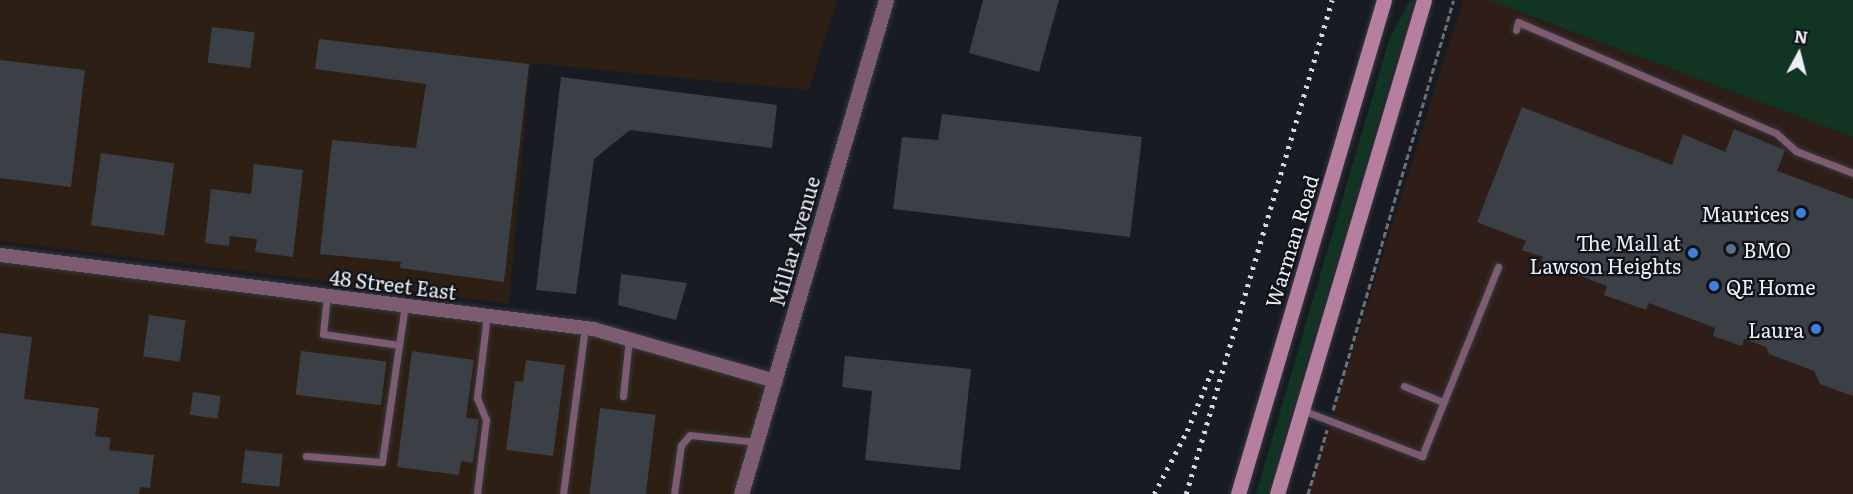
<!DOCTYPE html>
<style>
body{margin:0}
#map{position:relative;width:1853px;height:494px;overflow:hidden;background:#181c22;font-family:Literata,serif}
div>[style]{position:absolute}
.commercial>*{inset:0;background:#2f1e18}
.industrial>*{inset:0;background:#2d1f13}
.green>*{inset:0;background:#113522}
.building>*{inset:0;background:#3b3f46;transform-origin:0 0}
.path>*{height:3px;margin-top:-1.5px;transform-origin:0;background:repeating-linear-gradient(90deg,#6c6f75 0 6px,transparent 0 9px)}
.roads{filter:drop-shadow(0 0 2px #363a3f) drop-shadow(0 0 2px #363a3f)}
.service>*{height:7px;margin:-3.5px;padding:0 3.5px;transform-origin:3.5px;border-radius:3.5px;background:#7d5b70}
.minor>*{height:14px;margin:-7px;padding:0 7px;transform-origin:7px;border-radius:7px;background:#7d5b70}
.tertiary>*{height:15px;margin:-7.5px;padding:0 7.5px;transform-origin:7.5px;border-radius:7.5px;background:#7d5b70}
.secondary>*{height:15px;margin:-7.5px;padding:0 7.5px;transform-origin:7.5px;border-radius:7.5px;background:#b67fa0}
.rail>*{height:4.5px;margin-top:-2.25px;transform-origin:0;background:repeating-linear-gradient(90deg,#d6d8dd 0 3px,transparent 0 9px)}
.dots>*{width:16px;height:16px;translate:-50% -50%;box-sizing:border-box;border:3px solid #0f1319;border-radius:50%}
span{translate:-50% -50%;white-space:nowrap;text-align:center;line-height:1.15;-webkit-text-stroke:4.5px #0f1319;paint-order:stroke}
.poi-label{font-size:20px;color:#edeff4}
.right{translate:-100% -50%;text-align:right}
.left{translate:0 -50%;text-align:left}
.street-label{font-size:20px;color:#edeff4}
.north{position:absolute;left:1769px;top:24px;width:60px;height:60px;-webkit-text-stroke:4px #0f1319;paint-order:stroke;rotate:7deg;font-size:16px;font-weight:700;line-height:24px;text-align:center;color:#edeff4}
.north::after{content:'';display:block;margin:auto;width:21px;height:27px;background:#edeff4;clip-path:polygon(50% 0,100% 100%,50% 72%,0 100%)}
</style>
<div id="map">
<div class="commercial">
<div style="clip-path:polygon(1463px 0,1488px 0,1853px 137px,1853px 494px,1308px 494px)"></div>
</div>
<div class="industrial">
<div style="clip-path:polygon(0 0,837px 0,809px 90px,530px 63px,509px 304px,0 241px)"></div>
<div style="clip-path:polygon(0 255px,593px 329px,776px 381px,741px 494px,0 494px)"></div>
</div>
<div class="green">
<div style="clip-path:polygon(1410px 0,1413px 2px,1267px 494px,1256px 494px,1389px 40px)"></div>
<div style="clip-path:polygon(1488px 0,1853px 0,1853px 137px)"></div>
</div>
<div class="building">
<div style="clip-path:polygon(983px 0,1059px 0,1039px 72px,969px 53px)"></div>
<div style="left:212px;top:27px;width:43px;height:36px;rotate:7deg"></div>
<div style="clip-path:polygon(319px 39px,529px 64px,504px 282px,400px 268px,401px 262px,320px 254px,332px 140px,416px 148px,426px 84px,315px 69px)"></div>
<div style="clip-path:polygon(0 60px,85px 70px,71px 187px,0 178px)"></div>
<div style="clip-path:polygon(561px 77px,777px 105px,772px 148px,630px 130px,594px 159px,576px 294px,536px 290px)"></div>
<div style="clip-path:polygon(1522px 107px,1672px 165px,1683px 134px,1725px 152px,1734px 129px,1785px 150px,1777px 171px,1853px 199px,1853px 396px,1820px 384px,1814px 371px,1769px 354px,1766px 347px,1744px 339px,1742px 346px,1713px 336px,1715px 328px,1649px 303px,1646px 310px,1604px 295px,1607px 286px,1541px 261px,1543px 257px,1522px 250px,1526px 241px,1477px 222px)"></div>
<div style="clip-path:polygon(942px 114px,1142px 137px,1130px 237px,893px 209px,902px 137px,938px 140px)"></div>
<div style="left:101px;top:153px;width:74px;height:73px;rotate:8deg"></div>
<div style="clip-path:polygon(254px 164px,303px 170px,293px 257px,255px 252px,257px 239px,230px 236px,229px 246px,205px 243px,211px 189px,251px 194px)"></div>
<div style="clip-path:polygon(621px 274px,687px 283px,676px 320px,618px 305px)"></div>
<div style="left:149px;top:315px;width:37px;height:42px;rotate:8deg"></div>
<div style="clip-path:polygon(0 333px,32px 337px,24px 399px,99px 408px,95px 436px,111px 438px,109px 450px,154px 455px,150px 488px,140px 487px,139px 494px,0 494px)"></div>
<div style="left:301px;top:351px;width:86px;height:44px;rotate:7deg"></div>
<div style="clip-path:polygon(412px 351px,474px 360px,466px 418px,479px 419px,473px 463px,461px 461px,459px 475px,397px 467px)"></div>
<div style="clip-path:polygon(845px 356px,971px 369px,960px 470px,865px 460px,872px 391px,842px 387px)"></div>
<div style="clip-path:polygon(526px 360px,565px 365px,553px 456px,506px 450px,515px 381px,523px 382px)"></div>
<div style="left:193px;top:392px;width:28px;height:23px;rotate:8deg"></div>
<div style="left:600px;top:408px;width:56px;height:87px;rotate:7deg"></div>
<div style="left:245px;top:450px;width:38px;height:33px;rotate:6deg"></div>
</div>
<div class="path">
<div style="left:1333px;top:410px;width:427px;rotate:-73.6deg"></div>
<div style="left:1308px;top:494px;width:67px;rotate:-73.5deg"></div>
</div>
<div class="roads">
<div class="service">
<div style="left:1516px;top:30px;width:8px;rotate:-76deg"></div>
<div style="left:1518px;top:22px;width:281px;rotate:23.3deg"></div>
<div style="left:1776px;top:133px;width:27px;rotate:42deg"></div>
<div style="left:1796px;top:151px;width:61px;rotate:21.1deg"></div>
<div style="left:327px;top:295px;width:39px;rotate:96deg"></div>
<div style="left:323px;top:334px;width:77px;rotate:8.2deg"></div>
<div style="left:399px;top:345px;width:40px;rotate:-81.5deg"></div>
<div style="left:1404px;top:386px;width:42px;rotate:22.3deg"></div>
<div style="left:623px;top:396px;width:57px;rotate:-84deg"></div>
<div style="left:1302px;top:410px;width:129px;rotate:21deg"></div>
<div style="left:1422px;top:456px;width:204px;rotate:-68.1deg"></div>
<div style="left:306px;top:456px;width:76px;rotate:4.5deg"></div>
<div style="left:382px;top:462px;width:118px;rotate:-81.7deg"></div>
<div style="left:477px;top:493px;width:74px;rotate:-83deg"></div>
<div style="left:486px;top:420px;width:24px;rotate:-112deg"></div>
<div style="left:477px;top:398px;width:84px;rotate:-83.1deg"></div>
<div style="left:563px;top:494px;width:167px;rotate:-82.5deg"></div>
<div style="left:674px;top:494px;width:49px;rotate:-81.9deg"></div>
<div style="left:681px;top:445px;width:13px;rotate:-48deg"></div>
<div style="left:690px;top:435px;width:67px;rotate:6deg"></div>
</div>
<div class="minor">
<div style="left:0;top:255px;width:598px;rotate:7.11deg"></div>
<div style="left:593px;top:329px;width:190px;rotate:15.9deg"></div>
</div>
<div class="tertiary">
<div style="left:741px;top:494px;width:515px;rotate:-73.64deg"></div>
</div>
<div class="secondary">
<div style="left:1238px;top:494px;width:515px;rotate:-73.54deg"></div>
<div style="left:1277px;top:494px;width:515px;rotate:-73.43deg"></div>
</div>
</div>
<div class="rail">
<div style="left:1154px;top:494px;width:71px;rotate:-62.4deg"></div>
<div style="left:1187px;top:431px;width:66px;rotate:-67.7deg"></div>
<div style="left:1186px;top:494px;width:515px;rotate:-73.54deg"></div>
</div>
<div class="dots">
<div style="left:1801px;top:213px;background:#3f7fe0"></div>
<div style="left:1731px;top:249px;background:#5c6f8a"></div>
<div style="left:1693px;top:253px;background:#3f7fe0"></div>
<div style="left:1714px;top:286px;background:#3f7fe0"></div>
<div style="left:1816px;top:329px;background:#3f7fe0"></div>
</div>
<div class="poi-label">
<span class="right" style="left:1789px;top:213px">Maurices</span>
<span class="right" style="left:1681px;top:254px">The Mall at<br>Lawson Heights</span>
<span class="left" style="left:1743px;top:249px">BMO</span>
<span class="left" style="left:1726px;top:286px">QE Home</span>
<span class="right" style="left:1804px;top:329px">Laura</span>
</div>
<div class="street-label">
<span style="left:794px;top:241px;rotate:-74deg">Millar Avenue</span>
<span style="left:1291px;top:241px;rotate:-73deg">Warman Road</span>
<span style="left:393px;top:284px;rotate:7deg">48 Street East</span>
</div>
<div class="north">N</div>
</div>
